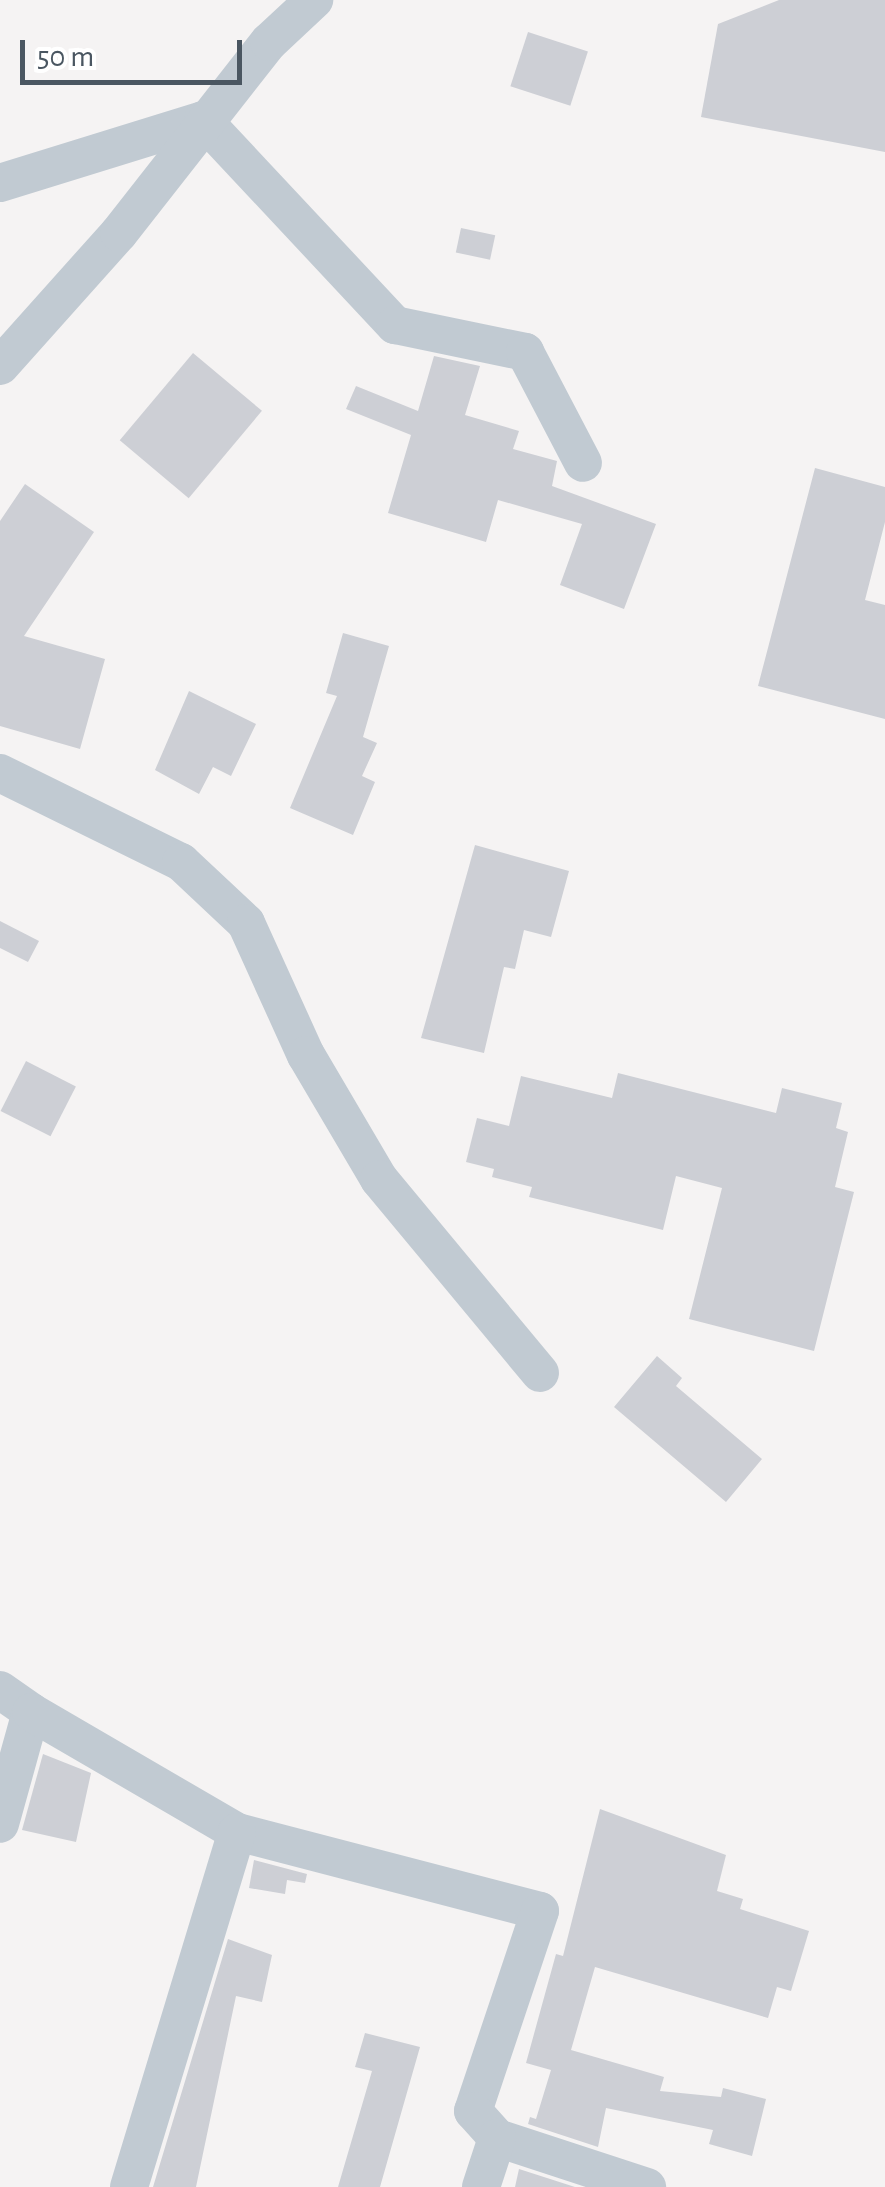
<!DOCTYPE html>
<style>
body{margin:0}
#map{position:relative;width:885px;height:2187px;overflow:hidden;background:#f5f3f3;font-family:"Alegreya Sans",sans-serif}
div>[style]{position:absolute}
.building>*{inset:0;background:#cdcfd5;transform-origin:0 0}
.minor>*{height:38px;margin:-19px;padding:0 19px;transform-origin:19px;border-radius:19px;background:#c1cad2}
span{translate:-50% -50%;white-space:nowrap;text-align:center;line-height:1.15;-webkit-text-stroke:10px #fff;paint-order:stroke}
.scale{position:absolute;left:20px;top:40px;width:222px;height:45px;box-sizing:border-box;border:5px solid #4a5661;border-top:0;padding-left:12px;font-size:30px;line-height:35px;white-space:nowrap;color:#4a5661;-webkit-text-stroke:8px #fff;paint-order:stroke}
</style>
<div id="map">
<div class="building">
<div style="clip-path:polygon(779px 0,885px 0,885px 152px,701px 117px,718px 24px)"></div>
<div style="left:528px;top:32px;width:63px;height:57px;rotate:18deg"></div>
<div style="left:461px;top:228px;width:35px;height:25px;rotate:12deg"></div>
<div style="left:193px;top:353px;width:90px;height:114px;rotate:40deg"></div>
<div style="clip-path:polygon(434px 356px,480px 366px,465px 415px,519px 431px,513px 449px,557px 461px,552px 486px,656px 524px,624px 609px,560px 585px,582px 524px,498px 500px,486px 542px,388px 513px,411px 435px,346px 409px,356px 386px,418px 411px)"></div>
<div style="clip-path:polygon(815px 468px,885px 487px,885px 522px,865px 600px,885px 605px,885px 719px,758px 686px)"></div>
<div style="clip-path:polygon(25px 484px,94px 532px,24px 636px,105px 659px,80px 749px,0 726px,0 521px)"></div>
<div style="clip-path:polygon(343px 633px,389px 646px,363px 737px,377px 743px,362px 776px,375px 782px,353px 835px,290px 808px,337px 696px,326px 693px)"></div>
<div style="clip-path:polygon(189px 691px,256px 724px,231px 776px,213px 767px,199px 794px,155px 770px)"></div>
<div style="clip-path:polygon(475px 845px,569px 871px,551px 937px,524px 930px,515px 969px,504px 967px,484px 1053px,421px 1038px)"></div>
<div style="clip-path:polygon(0 921px,39px 941px,28px 962px,0 948px)"></div>
<div style="left:26px;top:1061px;width:56px;height:56px;rotate:27deg"></div>
<div style="clip-path:polygon(618px 1073px,776px 1113px,782px 1088px,842px 1103px,836px 1128px,848px 1132px,835px 1187px,854px 1192px,814px 1351px,689px 1319px,722px 1188px,676px 1176px,663px 1230px,529px 1197px,532px 1187px,492px 1177px,494px 1169px,466px 1162px,477px 1118px,509px 1126px,521px 1076px,612px 1098px)"></div>
<div style="clip-path:polygon(657px 1356px,682px 1378px,676px 1386px,762px 1459px,726px 1502px,614px 1407px)"></div>
<div style="clip-path:polygon(43px 1754px,91px 1773px,76px 1842px,22px 1830px)"></div>
<div style="clip-path:polygon(600px 1809px,726px 1855px,717px 1891px,743px 1899px,740px 1909px,809px 1931px,791px 1991px,777px 1987px,768px 2018px,595px 1967px,571px 2050px,664px 2077px,660px 2091px,721px 2097px,723px 2088px,766px 2099px,752px 2156px,709px 2144px,713px 2130px,606px 2108px,598px 2147px,528px 2124px,530px 2117px,536px 2119px,551px 2070px,526px 2063px,556px 1954px,563px 1956px)"></div>
<div style="clip-path:polygon(254px 1860px,307px 1874px,305px 1883px,287px 1880px,285px 1894px,249px 1888px)"></div>
<div style="clip-path:polygon(228px 1939px,272px 1955px,262px 2002px,236px 1996px,196px 2187px,153px 2187px)"></div>
<div style="clip-path:polygon(365px 2033px,420px 2047px,380px 2187px,338px 2187px,372px 2071px,355px 2067px)"></div>
<div style="clip-path:polygon(519px 2169px,575px 2187px,515px 2187px)"></div>
</div>
<div class="minor">
<div style="left:0;top:183px;width:213px;rotate:-17.2deg"></div>
<div style="left:203px;top:120px;width:281px;rotate:46.9deg"></div>
<div style="left:395px;top:325px;width:133px;rotate:11.7deg"></div>
<div style="left:525px;top:352px;width:125px;rotate:62.4deg"></div>
<div style="left:0;top:366px;width:178px;rotate:-48.2deg"></div>
<div style="left:119px;top:233px;width:243px;rotate:-51.9deg"></div>
<div style="left:269px;top:42px;width:62px;rotate:-43deg"></div>
<div style="left:0;top:773px;width:202px;rotate:26.2deg"></div>
<div style="left:181px;top:862px;width:89px;rotate:43.2deg"></div>
<div style="left:246px;top:923px;width:145px;rotate:65.6deg"></div>
<div style="left:306px;top:1055px;width:144px;rotate:59.5deg"></div>
<div style="left:379px;top:1179px;width:252px;rotate:50.3deg"></div>
<div style="left:0;top:1690px;width:38px;rotate:35deg"></div>
<div style="left:31px;top:1712px;width:116px;rotate:105.5deg"></div>
<div style="left:31px;top:1712px;width:238px;rotate:30.2deg"></div>
<div style="left:237px;top:1832px;width:313px;rotate:14.6deg"></div>
<div style="left:540px;top:1911px;width:211px;rotate:108.5deg"></div>
<div style="left:473px;top:2111px;width:36px;rotate:48deg"></div>
<div style="left:497px;top:2138px;width:158px;rotate:18.1deg"></div>
<div style="left:129px;top:2187px;width:371px;rotate:-73.1deg"></div>
<div style="left:481px;top:2187px;width:52px;rotate:-71.9deg"></div>
</div>
<div class="scale">50 m</div>
</div>
